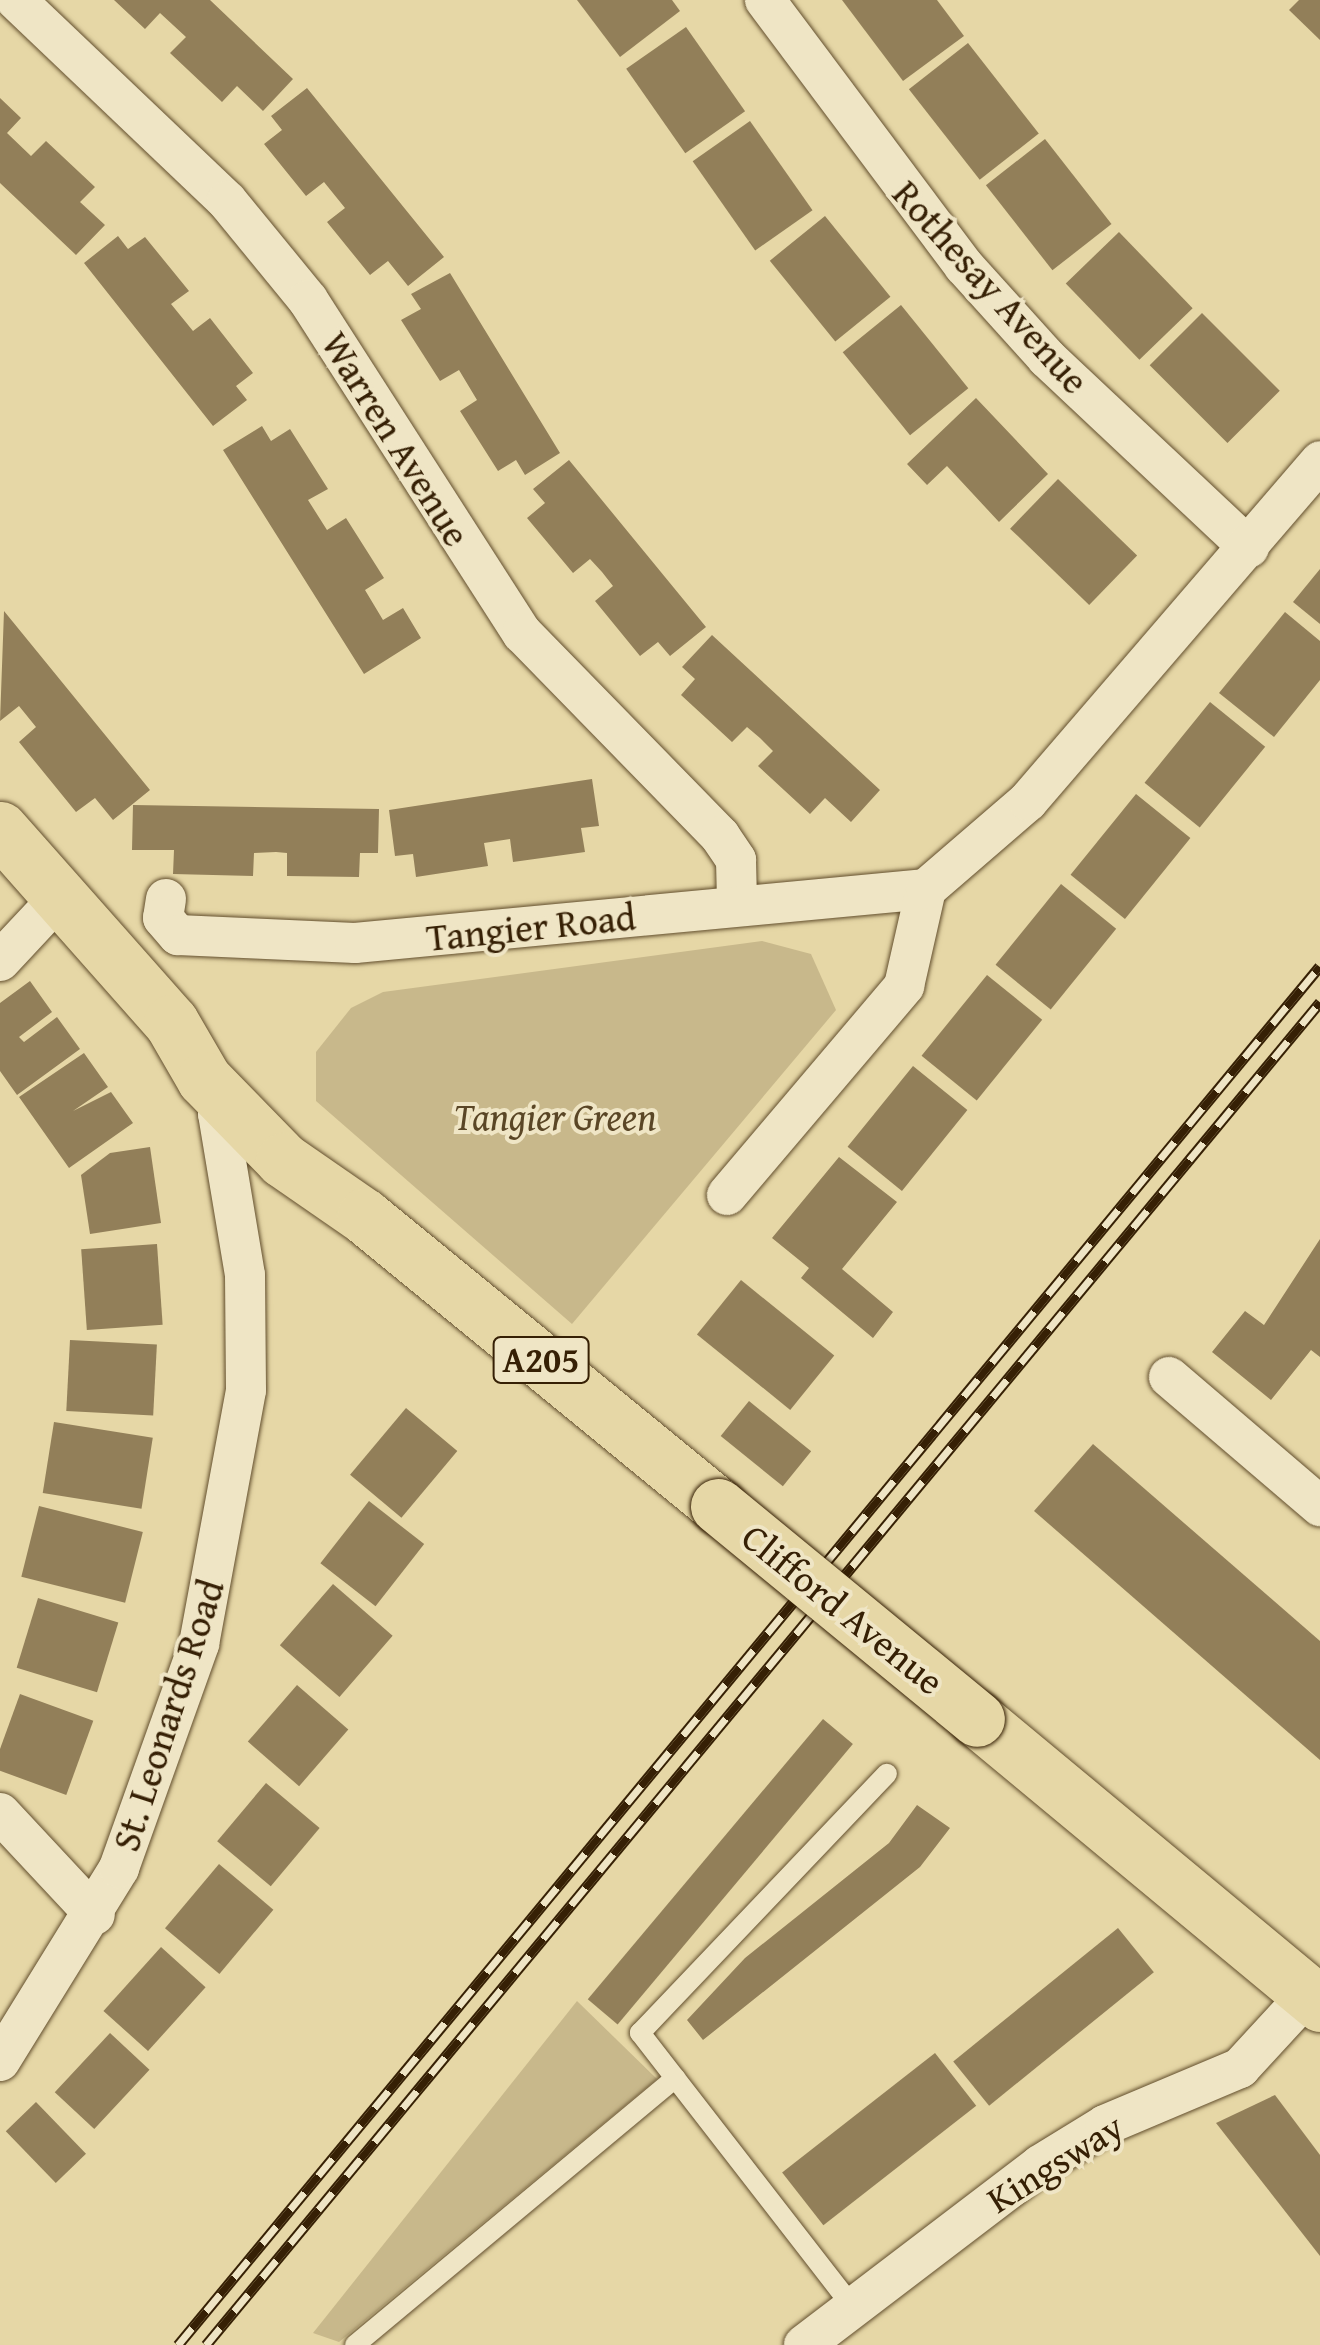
<!DOCTYPE html>
<style>
body{margin:0}
#map{position:relative;width:1320px;height:2345px;overflow:hidden;background:#e6d7a6;font-family:"Gentium Book Plus",serif}
div>[style]{position:absolute}
.green>*{inset:0;background:#c8b88b}
.building>*{inset:0;background:#927f59;transform-origin:0 0}
.roads{filter:drop-shadow(0 0 2px #624e2d) drop-shadow(0 0 2px #624e2d)}
.service>*{height:20px;margin:-10px;padding:0 10px;transform-origin:10px;border-radius:10px;background:#efe5c5}
.minor>*{height:40px;margin:-20px;padding:0 20px;transform-origin:20px;border-radius:20px;background:#efe5c5}
.trunk>*{height:55px;margin:-27.5px;padding:0 27.5px;transform-origin:27.5px;border-radius:27.5px;background:#e6d7a6}
.rail>*{height:11px;margin-top:-5.5px;transform-origin:0;background:repeating-linear-gradient(90deg,#efe5c5 0 22px,#362005 0 44px);box-sizing:border-box;border-block:2px solid #362005}
.bridges{filter:drop-shadow(0 0 2px #362005) drop-shadow(0 0 2px #362005)}
.trunk-bridge>*{height:55px;margin:-27.5px;padding:0 27.5px;transform-origin:27.5px;border-radius:27.5px;background:#e6d7a6}
span{translate:-50% -50%;white-space:nowrap;text-align:center;line-height:1.15;-webkit-text-stroke:8px #efe5c5;paint-order:stroke}
.shield-label span{padding:2px 8px;background:#efe5c5;border:2px solid;border-radius:8px;-webkit-text-stroke-width:0}
.shield-label{font-size:35px;color:#362005;font-weight:700}
.street-label{font-size:38px;color:#362005}
.park-label{font-size:38px;color:#5a4626;font-style:italic}
</style>
<div id="map">
<div class="green">
<div style="clip-path:polygon(762px 941px,811px 954px,836px 1010px,572px 1324px,316px 1101px,316px 1052px,351px 1008px,383px 992px)"></div>
<div style="clip-path:polygon(577px 2001px,657px 2079px,339px 2342px,313px 2333px)"></div>
</div>
<div class="building">
<div style="clip-path:polygon(114px 0,210px 0,293px 79px,263px 111px,237px 86px,222px 102px,170px 53px,186px 37px,160px 13px,145px 29px)"></div>
<div style="clip-path:polygon(577px 0,672px 0,680px 11px,620px 57px)"></div>
<div style="clip-path:polygon(842px 0,937px 0,964px 36px,903px 81px)"></div>
<div style="clip-path:polygon(1299px 0,1320px 0,1320px 40px,1289px 10px)"></div>
<div style="left:686px;top:27px;width:103px;height:73px;rotate:55deg"></div>
<div style="left:968px;top:43px;width:115px;height:75px;rotate:52deg"></div>
<div style="clip-path:polygon(307px 88px,444px 257px,408px 286px,388px 261px,370px 275px,327px 222px,345px 208px,324px 182px,306px 196px,264px 144px,282px 130px,271px 116px)"></div>
<div style="clip-path:polygon(0 98px,21px 118px,7px 133px,31px 156px,46px 141px,95px 187px,80px 202px,105px 225px,76px 255px,0 183px)"></div>
<div style="left:750px;top:121px;width:109px;height:70px;rotate:55deg"></div>
<div style="left:1045px;top:139px;width:108px;height:75px;rotate:52deg"></div>
<div style="left:825px;top:216px;width:104px;height:71px;rotate:51deg"></div>
<div style="left:1119px;top:232px;width:106px;height:74px;rotate:46deg"></div>
<div style="clip-path:polygon(118px 236px,128px 249px,145px 237px,189px 291px,171px 304px,193px 331px,210px 318px,253px 373px,236px 386px,247px 400px,213px 426px,84px 263px)"></div>
<div style="clip-path:polygon(450px 273px,560px 453px,525px 475px,516px 460px,498px 471px,460px 411px,477px 400px,459px 370px,440px 381px,401px 320px,421px 309px,411px 294px)"></div>
<div style="left:901px;top:305px;width:107px;height:75px;rotate:51deg"></div>
<div style="left:1202px;top:313px;width:110px;height:74px;rotate:45deg"></div>
<div style="clip-path:polygon(976px 398px,1048px 474px,999px 522px,947px 466px,927px 485px,907px 464px)"></div>
<div style="clip-path:polygon(262px 426px,271px 441px,290px 429px,328px 489px,308px 500px,327px 530px,346px 518px,384px 578px,365px 590px,383px 620px,403px 608px,421px 638px,364px 674px,223px 450px)"></div>
<div style="clip-path:polygon(569px 460px,706px 627px,670px 656px,658px 642px,640px 656px,595px 601px,613px 586px,602px 572px,590px 559px,573px 573px,527px 518px,545px 503px,533px 489px)"></div>
<div style="left:1058px;top:479px;width:110px;height:69px;rotate:44deg"></div>
<div style="clip-path:polygon(1320px 569px,1320px 624px,1293px 602px)"></div>
<div style="clip-path:polygon(4px 611px,150px 790px,113px 820px,95px 798px,76px 812px,19px 742px,36px 727px,19px 706px,0 721px)"></div>
<div style="clip-path:polygon(1285px 612px,1320px 641px,1320px 680px,1274px 737px,1219px 693px)"></div>
<div style="clip-path:polygon(712px 635px,880px 790px,851px 822px,825px 798px,810px 814px,758px 766px,773px 751px,760px 738px,747px 727px,732px 742px,681px 695px,695px 679px,682px 667px)"></div>
<div style="left:1210px;top:702px;width:71px;height:104px;rotate:39deg"></div>
<div style="clip-path:polygon(592px 779px,599px 826px,581px 828px,585px 852px,513px 862px,510px 839px,484px 843px,488px 866px,416px 877px,413px 854px,395px 856px,389px 810px)"></div>
<div style="left:1136px;top:794px;width:70px;height:104px;rotate:39deg"></div>
<div style="clip-path:polygon(133px 805px,379px 809px,378px 853px,360px 853px,359px 877px,287px 876px,287px 853px,276px 852px,254px 853px,253px 876px,173px 874px,174px 850px,132px 850px)"></div>
<div style="left:1061px;top:884px;width:71px;height:104px;rotate:39deg"></div>
<div style="left:987px;top:975px;width:71px;height:104px;rotate:39deg"></div>
<div style="clip-path:polygon(30px 981px,52px 1012px,19px 1037px,24px 1042px,57px 1017px,80px 1049px,17px 1095px,0 1071px,0 1003px)"></div>
<div style="clip-path:polygon(84px 1053px,108px 1087px,73px 1111px,111px 1092px,133px 1123px,69px 1168px,19px 1097px)"></div>
<div style="left:913px;top:1066px;width:70px;height:104px;rotate:39deg"></div>
<div style="clip-path:polygon(150px 1147px,161px 1223px,90px 1234px,81px 1175px,110px 1153px)"></div>
<div style="clip-path:polygon(839px 1157px,897px 1202px,842px 1269px,893px 1312px,873px 1338px,801px 1278px,809px 1268px,772px 1238px)"></div>
<div style="clip-path:polygon(1320px 1239px,1320px 1357px,1311px 1350px,1271px 1400px,1212px 1352px,1245px 1311px,1264px 1325px)"></div>
<div style="left:157px;top:1244px;width:81px;height:76px;rotate:86deg"></div>
<div style="left:741px;top:1280px;width:120px;height:70px;rotate:39deg"></div>
<div style="left:70px;top:1340px;width:87px;height:71px;rotate:3deg"></div>
<div style="left:749px;top:1401px;width:80px;height:45px;rotate:39deg"></div>
<div style="left:406px;top:1408px;width:67px;height:87px;rotate:40deg"></div>
<div style="left:54px;top:1422px;width:100px;height:72px;rotate:9deg"></div>
<div style="clip-path:polygon(1093px 1444px,1320px 1641px,1320px 1760px,1034px 1511px)"></div>
<div style="left:369px;top:1501px;width:70px;height:79px;rotate:38deg"></div>
<div style="left:39px;top:1506px;width:107px;height:73px;rotate:14deg"></div>
<div style="left:333px;top:1584px;width:79px;height:81px;rotate:41deg"></div>
<div style="left:38px;top:1598px;width:84px;height:73px;rotate:17deg"></div>
<div style="left:297px;top:1685px;width:68px;height:75px;rotate:41deg"></div>
<div style="left:20px;top:1694px;width:78px;height:79px;rotate:20deg"></div>
<div style="left:823px;top:1719px;width:39px;height:366px;rotate:40deg"></div>
<div style="left:266px;top:1783px;width:70px;height:76px;rotate:40deg"></div>
<div style="clip-path:polygon(917px 1805px,950px 1828px,920px 1867px,703px 2040px,687px 2020px,745px 1958px,889px 1843px)"></div>
<div style="left:219px;top:1864px;width:71px;height:84px;rotate:40deg"></div>
<div style="left:1118px;top:1928px;width:57px;height:212px;rotate:51deg"></div>
<div style="left:161px;top:1947px;width:60px;height:86px;rotate:42deg"></div>
<div style="left:110px;top:2033px;width:54px;height:81px;rotate:43deg"></div>
<div style="left:935px;top:2053px;width:67px;height:194px;rotate:52deg"></div>
<div style="clip-path:polygon(1275px 2095px,1320px 2155px,1320px 2256px,1216px 2123px)"></div>
<div style="left:36px;top:2102px;width:72px;height:42px;rotate:46deg"></div>
</div>
<div class="roads">
<div class="service">
<div style="left:852px;top:2306px;width:346px;rotate:-127.8deg"></div>
<div style="left:640px;top:2033px;width:358px;rotate:-46.4deg"></div>
<div style="left:355px;top:2345px;width:417px;rotate:-39.8deg"></div>
</div>
<div class="minor">
<div style="left:16px;top:0;width:291px;rotate:43.6deg"></div>
<div style="left:227px;top:201px;width:128px;rotate:50.7deg"></div>
<div style="left:308px;top:300px;width:396px;rotate:57.3deg"></div>
<div style="left:522px;top:633px;width:284px;rotate:45.7deg"></div>
<div style="left:720px;top:836px;width:29px;rotate:56deg"></div>
<div style="left:736px;top:860px;width:40px;rotate:88.6deg"></div>
<div style="left:765px;top:0;width:332px;rotate:53.2deg"></div>
<div style="left:964px;top:266px;width:124px;rotate:47.9deg"></div>
<div style="left:1047px;top:358px;width:277px;rotate:43.2deg"></div>
<div style="left:166px;top:899px;width:19px;rotate:99deg"></div>
<div style="left:163px;top:918px;width:23px;rotate:49deg"></div>
<div style="left:178px;top:935px;width:177px;rotate:2.6deg"></div>
<div style="left:355px;top:943px;width:574px;rotate:-5.4deg"></div>
<div style="left:0;top:961px;width:85px;rotate:-46.9deg"></div>
<div style="left:727px;top:1195px;width:274px;rotate:-49.7deg"></div>
<div style="left:904px;top:986px;width:99px;rotate:-77.2deg"></div>
<div style="left:926px;top:889px;width:135px;rotate:-40.8deg"></div>
<div style="left:1028px;top:801px;width:448px;rotate:-49.3deg"></div>
<div style="left:1169px;top:1377px;width:199px;rotate:40.5deg"></div>
<div style="left:0;top:1813px;width:139px;rotate:47deg"></div>
<div style="left:0;top:2061px;width:227px;rotate:-58.3deg"></div>
<div style="left:119px;top:1868px;width:238px;rotate:-70.3deg"></div>
<div style="left:199px;top:1644px;width:258px;rotate:-79.5deg"></div>
<div style="left:246px;top:1390px;width:115px;rotate:-90.5deg"></div>
<div style="left:245px;top:1275px;width:163px;rotate:-99.5deg"></div>
<div style="left:218px;top:1114px;width:14px;rotate:-56deg"></div>
<div style="left:804px;top:2345px;width:297px;rotate:-37.3deg"></div>
<div style="left:1040px;top:2165px;width:76px;rotate:-31.6deg"></div>
<div style="left:1105px;top:2125px;width:147px;rotate:-22.9deg"></div>
<div style="left:1240px;top:2068px;width:102px;rotate:-47.4deg"></div>
</div>
<div class="trunk">
<div style="left:0;top:829px;width:258px;rotate:48.5deg"></div>
<div style="left:171px;top:1022px;width:66px;rotate:59.9deg"></div>
<div style="left:204px;top:1079px;width:113px;rotate:45.7deg"></div>
<div style="left:283px;top:1160px;width:98px;rotate:34.7deg"></div>
<div style="left:364px;top:1216px;width:458px;rotate:39.3deg"></div>
<div style="left:977px;top:1719px;width:446px;rotate:39.7deg"></div>
</div>
</div>
<div class="rail">
<div style="left:178px;top:2345px;width:1790px;rotate:-50.37deg"></div>
<div style="left:206px;top:2345px;width:1745px;rotate:-50.32deg"></div>
</div>
<div class="bridges">
<div class="trunk-bridge">
<div style="left:718px;top:1506px;width:335px;rotate:39.4deg"></div>
</div>
</div>
<div class="shield-label">
<span style="left:541px;top:1360px">A205</span>
</div>
<div class="street-label">
<span style="left:991px;top:287px;rotate:48deg">Rothesay Avenue</span>
<span style="left:396px;top:439px;rotate:58deg">Warren Avenue</span>
<span style="left:531px;top:927px;rotate:-6deg">Tangier Road</span>
<span style="left:843px;top:1609px;rotate:39deg">Clifford Avenue</span>
<span style="left:168px;top:1715px;rotate:-72deg">St. Leonards Road</span>
<span style="left:1055px;top:2163px;rotate:-32deg">Kingsway</span>
</div>
<div class="park-label">
<span style="left:555px;top:1117px">Tangier Green</span>
</div>
</div>
